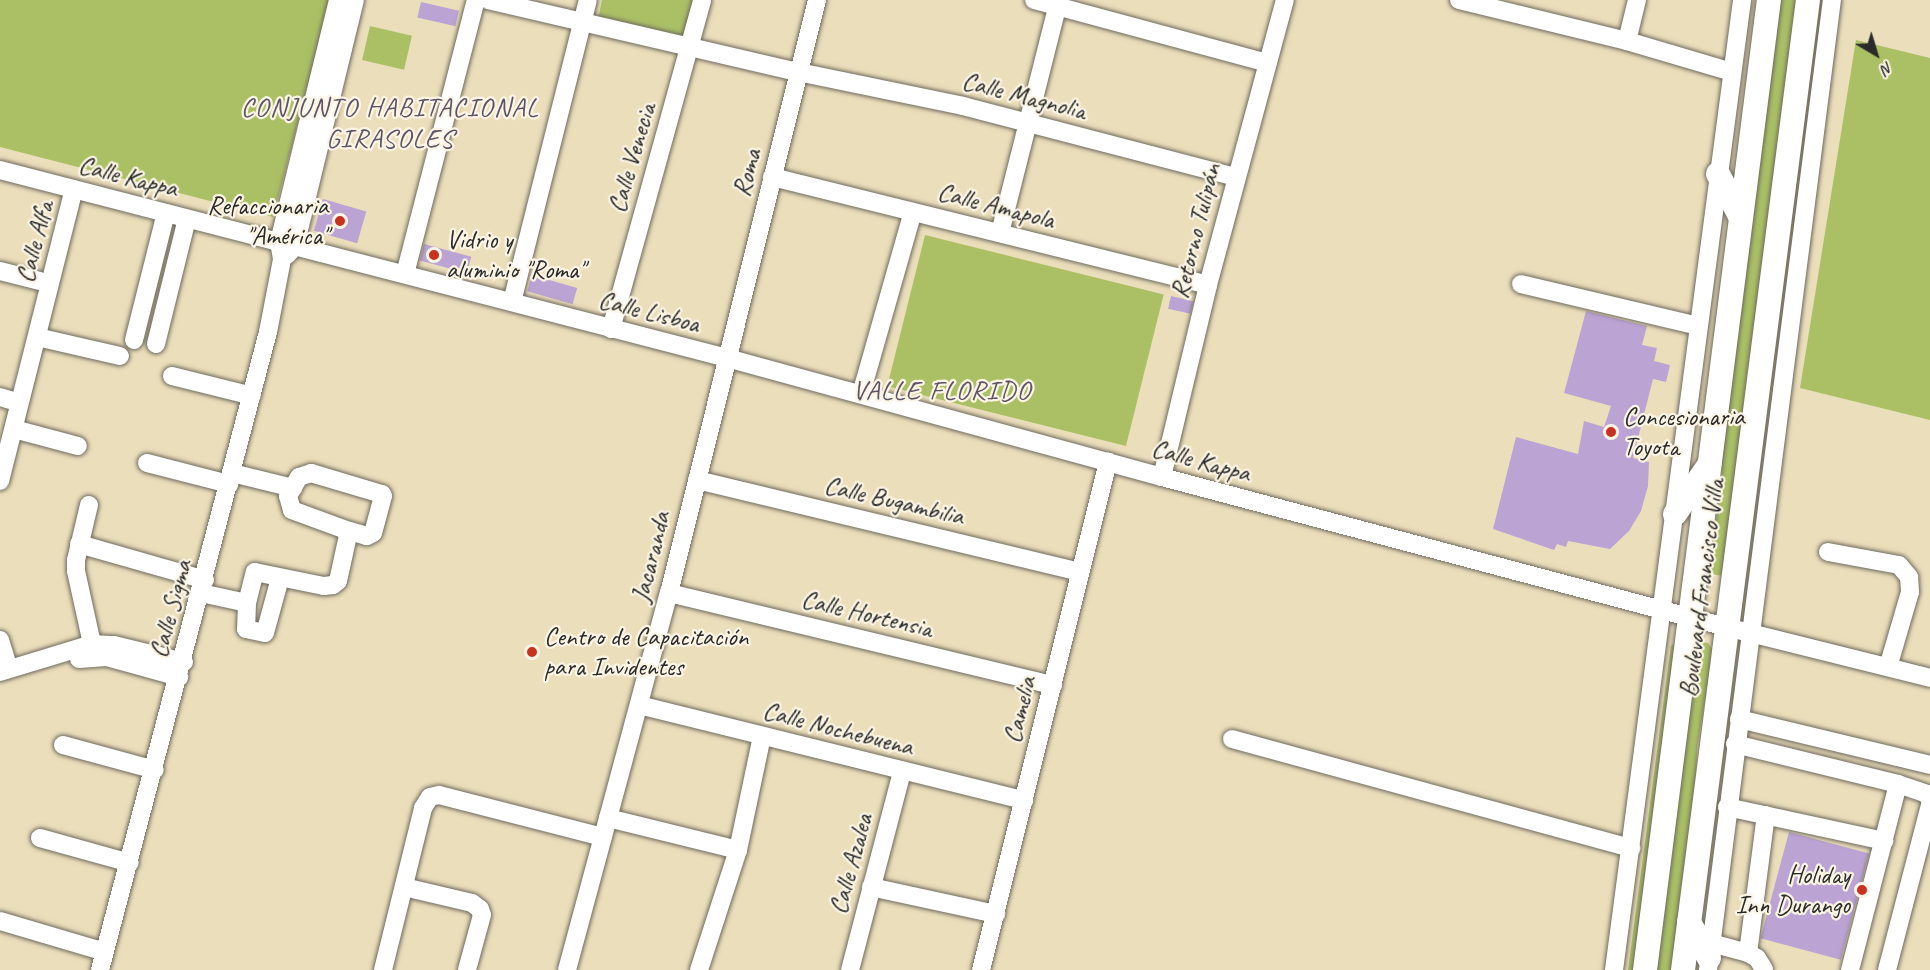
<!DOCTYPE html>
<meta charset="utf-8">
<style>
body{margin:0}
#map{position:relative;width:1930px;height:970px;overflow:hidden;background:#ebdebb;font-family:Caveat,sans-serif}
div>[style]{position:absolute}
.green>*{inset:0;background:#abc065;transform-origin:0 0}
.building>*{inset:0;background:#bba4d3;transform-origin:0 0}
.roads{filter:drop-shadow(0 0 2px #6e6a5d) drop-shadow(0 0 2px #6e6a5d)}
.minor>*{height:18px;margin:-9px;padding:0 9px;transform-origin:9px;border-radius:9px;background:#fff}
.major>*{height:24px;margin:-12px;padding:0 12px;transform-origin:12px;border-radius:12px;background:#fff}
.dots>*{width:16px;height:16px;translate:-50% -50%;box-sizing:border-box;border:3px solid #fcf5e5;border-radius:50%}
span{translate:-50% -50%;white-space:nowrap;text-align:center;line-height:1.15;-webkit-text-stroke:4.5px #fcf5e5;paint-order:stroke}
.street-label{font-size:26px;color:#2b2b2b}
.poi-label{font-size:26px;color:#2b2b2b}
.right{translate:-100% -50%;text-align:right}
.left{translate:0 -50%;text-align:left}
.neighbourhood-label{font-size:27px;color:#5d5566;letter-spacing:1.5px}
.north{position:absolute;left:1846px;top:24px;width:60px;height:60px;-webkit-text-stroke:4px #fcf5e5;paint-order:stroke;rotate:142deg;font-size:16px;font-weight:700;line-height:24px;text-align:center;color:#2b2b2b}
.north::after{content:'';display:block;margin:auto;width:21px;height:27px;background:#2b2b2b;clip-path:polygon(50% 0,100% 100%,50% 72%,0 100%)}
</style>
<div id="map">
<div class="green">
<div style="clip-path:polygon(0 0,330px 0,273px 217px,0 147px)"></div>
<div style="clip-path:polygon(602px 0,697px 0,686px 41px,598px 19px)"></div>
<div style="clip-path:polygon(1778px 0,1800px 0,1726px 576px,1708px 574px,1721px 487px,1726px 382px)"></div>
<div style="left:370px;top:26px;width:43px;height:35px;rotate:13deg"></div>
<div style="clip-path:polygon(1856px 40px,1930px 58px,1930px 420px,1800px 388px)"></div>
<div style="left:925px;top:235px;width:246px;height:156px;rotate:14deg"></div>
<div style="clip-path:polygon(1678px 641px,1640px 970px,1628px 970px,1671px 646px)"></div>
<div style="clip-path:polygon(1703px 642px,1708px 643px,1713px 650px,1697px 749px,1693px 866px,1679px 970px,1655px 970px,1696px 648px)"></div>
</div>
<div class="building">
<div style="left:421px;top:2px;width:39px;height:16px;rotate:13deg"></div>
<div style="left:323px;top:199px;width:45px;height:33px;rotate:16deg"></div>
<div style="left:424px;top:244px;width:49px;height:17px;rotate:15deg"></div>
<div style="left:532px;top:275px;width:47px;height:17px;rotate:16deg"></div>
<div style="left:1171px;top:296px;width:23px;height:13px;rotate:13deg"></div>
<div style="clip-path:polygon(1586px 311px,1647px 326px,1642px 345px,1657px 348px,1654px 361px,1670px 365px,1666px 382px,1653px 379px,1633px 458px,1649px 462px,1648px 486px,1641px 511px,1629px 531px,1610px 549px,1568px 541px,1566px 547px,1557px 544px,1554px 550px,1493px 529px,1516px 437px,1578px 454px,1584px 421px,1604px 427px,1611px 406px,1564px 393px)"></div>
<div style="left:1789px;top:832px;width:83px;height:110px;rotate:15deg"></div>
</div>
<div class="roads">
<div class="minor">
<div style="left:488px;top:0;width:318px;rotate:13.1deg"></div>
<div style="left:798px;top:72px;width:168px;rotate:11.6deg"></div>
<div style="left:963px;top:106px;width:282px;rotate:14.6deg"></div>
<div style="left:1034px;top:0;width:242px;rotate:15.1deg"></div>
<div style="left:1459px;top:0;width:173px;rotate:13.7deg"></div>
<div style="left:1627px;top:41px;width:109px;rotate:16.4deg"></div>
<div style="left:1627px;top:41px;width:42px;rotate:-76.3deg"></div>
<div style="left:0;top:170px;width:751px;rotate:14.5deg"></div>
<div style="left:727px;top:358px;width:451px;rotate:15.3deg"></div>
<div style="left:1162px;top:477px;width:584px;rotate:14.89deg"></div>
<div style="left:1726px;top:627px;width:210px;rotate:14deg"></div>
<div style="left:772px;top:177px;width:449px;rotate:13.9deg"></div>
<div style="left:1000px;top:233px;width:240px;rotate:-75.8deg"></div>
<div style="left:287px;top:255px;width:12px;rotate:-48deg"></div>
<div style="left:295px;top:246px;width:253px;rotate:-76.3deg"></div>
<div style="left:0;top:271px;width:41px;rotate:14deg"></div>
<div style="left:405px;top:274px;width:283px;rotate:-75.5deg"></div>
<div style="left:1521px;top:284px;width:182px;rotate:13.3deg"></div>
<div style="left:512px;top:302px;width:311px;rotate:-75.9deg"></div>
<div style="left:611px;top:329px;width:341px;rotate:-74.5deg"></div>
<div style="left:37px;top:337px;width:85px;rotate:12.9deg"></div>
<div style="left:134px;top:340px;width:131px;rotate:-75.9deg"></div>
<div style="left:156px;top:344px;width:129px;rotate:-76.1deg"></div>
<div style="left:172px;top:376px;width:82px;rotate:14deg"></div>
<div style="left:861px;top:394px;width:189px;rotate:-74.1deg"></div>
<div style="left:0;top:397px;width:10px;rotate:17deg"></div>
<div style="left:14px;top:429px;width:66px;rotate:14.9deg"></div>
<div style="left:147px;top:463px;width:85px;rotate:14.4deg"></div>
<div style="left:232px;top:473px;width:63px;rotate:13.8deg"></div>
<div style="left:311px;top:473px;width:74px;rotate:16.5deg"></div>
<div style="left:382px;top:494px;width:2px;rotate:63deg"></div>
<div style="left:383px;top:496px;width:38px;rotate:105deg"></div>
<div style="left:373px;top:533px;width:7px;rotate:153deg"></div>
<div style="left:367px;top:536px;width:19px;rotate:-164deg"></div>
<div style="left:349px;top:531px;width:61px;rotate:-159.8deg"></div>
<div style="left:292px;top:510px;width:15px;rotate:-106deg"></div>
<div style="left:288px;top:496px;width:22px;rotate:-60deg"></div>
<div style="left:299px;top:477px;width:13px;rotate:-18deg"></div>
<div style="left:1162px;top:477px;width:197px;rotate:-76.5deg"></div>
<div style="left:1208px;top:285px;width:295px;rotate:-74.9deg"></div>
<div style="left:697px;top:480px;width:393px;rotate:13.5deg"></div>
<div style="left:0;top:481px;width:301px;rotate:-75.8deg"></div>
<div style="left:89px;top:505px;width:57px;rotate:103.3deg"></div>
<div style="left:76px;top:560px;width:11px;rotate:90deg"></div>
<div style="left:76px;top:571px;width:75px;rotate:77.6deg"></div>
<div style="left:79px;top:544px;width:131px;rotate:15.9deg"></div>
<div style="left:1828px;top:552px;width:72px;rotate:10.4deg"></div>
<div style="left:1899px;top:565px;width:16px;rotate:50deg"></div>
<div style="left:1909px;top:577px;width:15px;rotate:86deg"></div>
<div style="left:1910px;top:592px;width:78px;rotate:106.3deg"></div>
<div style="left:201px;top:593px;width:47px;rotate:12.3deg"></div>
<div style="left:247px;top:603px;width:26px;rotate:92deg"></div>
<div style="left:246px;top:629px;width:19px;rotate:12deg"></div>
<div style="left:265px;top:633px;width:57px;rotate:-74.7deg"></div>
<div style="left:669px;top:593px;width:395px;rotate:13.5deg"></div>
<div style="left:247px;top:603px;width:32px;rotate:-76deg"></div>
<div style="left:255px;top:572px;width:70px;rotate:11.5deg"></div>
<div style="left:324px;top:586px;width:9px;rotate:-6deg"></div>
<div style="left:333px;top:585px;width:6px;rotate:-39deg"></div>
<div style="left:338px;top:581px;width:51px;rotate:-77.6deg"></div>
<div style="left:0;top:640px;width:30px;rotate:73deg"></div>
<div style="left:79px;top:659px;width:28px;rotate:-4deg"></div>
<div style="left:107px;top:657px;width:75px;rotate:15.5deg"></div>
<div style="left:0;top:672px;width:96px;rotate:-16.9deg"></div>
<div style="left:92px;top:644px;width:22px;rotate:3deg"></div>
<div style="left:114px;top:645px;width:72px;rotate:13.7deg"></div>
<div style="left:639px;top:705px;width:397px;rotate:13.9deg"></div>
<div style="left:1739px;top:719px;width:196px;rotate:13.5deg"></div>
<div style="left:1232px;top:739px;width:414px;rotate:15.3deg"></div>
<div style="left:1735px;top:744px;width:168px;rotate:13.8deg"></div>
<div style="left:1898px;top:784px;width:31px;rotate:19deg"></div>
<div style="left:1927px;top:794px;width:7px;rotate:63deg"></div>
<div style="left:63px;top:745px;width:95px;rotate:15.2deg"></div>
<div style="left:1727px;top:807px;width:161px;rotate:12.2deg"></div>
<div style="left:608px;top:818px;width:134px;rotate:13.8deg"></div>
<div style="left:40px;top:838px;width:93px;rotate:15.5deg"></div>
<div style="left:404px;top:887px;width:70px;rotate:13.2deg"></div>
<div style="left:472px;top:903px;width:10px;rotate:37deg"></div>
<div style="left:480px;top:909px;width:6px;rotate:72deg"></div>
<div style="left:482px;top:915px;width:57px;rotate:105.3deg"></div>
<div style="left:871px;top:887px;width:128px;rotate:12.2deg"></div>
<div style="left:0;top:921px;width:109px;rotate:16.4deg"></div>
<div style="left:1711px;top:943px;width:38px;rotate:15deg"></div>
<div style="left:1748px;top:953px;width:10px;rotate:29deg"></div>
<div style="left:1757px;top:958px;width:13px;rotate:58deg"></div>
<div style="left:1748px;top:953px;width:139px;rotate:-82.6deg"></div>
<div style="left:100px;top:970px;width:660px;rotate:-75.25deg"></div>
<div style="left:268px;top:332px;width:74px;rotate:-79.1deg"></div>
<div style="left:282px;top:259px;width:17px;rotate:-100deg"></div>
<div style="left:279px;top:242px;width:249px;rotate:-76.3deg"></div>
<div style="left:383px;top:970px;width:167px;rotate:-76.1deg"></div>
<div style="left:423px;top:808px;width:13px;rotate:-58deg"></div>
<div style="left:430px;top:797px;width:9px;rotate:-13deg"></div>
<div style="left:439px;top:795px;width:169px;rotate:14.4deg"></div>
<div style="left:567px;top:970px;width:391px;rotate:-74.9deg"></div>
<div style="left:669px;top:593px;width:611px;rotate:-75.99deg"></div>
<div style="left:699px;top:970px;width:126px;rotate:-72deg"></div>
<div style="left:738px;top:850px;width:116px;rotate:-78.1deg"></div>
<div style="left:850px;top:970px;width:205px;rotate:-75.3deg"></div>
<div style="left:981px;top:970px;width:524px;rotate:-75.96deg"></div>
<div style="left:1614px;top:970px;width:978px;rotate:-82.48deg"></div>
<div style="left:1708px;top:970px;width:978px;rotate:-82.72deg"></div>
<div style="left:1850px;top:970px;width:192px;rotate:-75.5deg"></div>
<div style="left:1887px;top:970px;width:171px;rotate:-75.4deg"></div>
</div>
<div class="major">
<div style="left:1718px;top:174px;width:47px;rotate:62.4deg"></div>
<div style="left:1675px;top:514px;width:60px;rotate:-55.2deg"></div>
<div style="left:1689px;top:922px;width:41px;rotate:60.9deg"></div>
<div style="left:1645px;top:970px;width:978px;rotate:-82.72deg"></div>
<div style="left:1683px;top:970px;width:978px;rotate:-82.66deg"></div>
</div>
</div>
<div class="dots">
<div style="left:340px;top:221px;background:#c8321e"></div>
<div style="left:434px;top:255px;background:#c8321e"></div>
<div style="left:1611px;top:432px;background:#c8321e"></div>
<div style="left:532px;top:652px;background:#c8321e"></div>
<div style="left:1862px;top:890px;background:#c8321e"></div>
</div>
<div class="street-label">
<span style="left:1024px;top:96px;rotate:14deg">Calle Magnolia</span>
<span style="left:632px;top:158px;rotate:-74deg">Calle Venecia</span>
<span style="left:747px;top:173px;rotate:-76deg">Roma</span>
<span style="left:128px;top:177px;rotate:14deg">Calle Kappa</span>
<span style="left:996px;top:206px;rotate:14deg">Calle Amapola</span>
<span style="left:1196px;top:231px;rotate:-76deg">Retorno Tulipán</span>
<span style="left:35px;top:242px;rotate:-76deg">Calle Alfa</span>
<span style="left:649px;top:312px;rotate:14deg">Calle Lisboa</span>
<span style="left:1201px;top:461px;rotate:15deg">Calle Kappa</span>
<span style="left:894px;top:501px;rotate:13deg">Calle Bugambilia</span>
<span style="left:651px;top:557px;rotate:-76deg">Jacaranda</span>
<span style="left:1702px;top:588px;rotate:-83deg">Boulevard Francisco Villa</span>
<span style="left:171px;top:609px;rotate:-75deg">Calle Sigma</span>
<span style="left:867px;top:614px;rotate:13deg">Calle Hortensia</span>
<span style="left:1020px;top:710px;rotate:-76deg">Camelia</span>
<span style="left:838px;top:729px;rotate:14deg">Calle Nochebuena</span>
<span style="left:851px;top:864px;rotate:-75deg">Calle Azalea</span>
</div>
<div class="poi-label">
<span class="right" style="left:328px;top:221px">Refaccionaria<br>"América"</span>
<span class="left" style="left:446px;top:255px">Vidrio y<br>aluminio "Roma"</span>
<span class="left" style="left:1623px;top:432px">Concesionaria<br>Toyota</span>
<span class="left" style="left:544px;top:652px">Centro de Capacitación<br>para Invidentes</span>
<span class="right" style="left:1850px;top:890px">Holiday<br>Inn Durango</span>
</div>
<div class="neighbourhood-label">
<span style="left:390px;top:123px">CONJUNTO HABITACIONAL<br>GIRASOLES</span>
<span style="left:942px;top:391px">VALLE FLORIDO</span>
</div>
<div class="north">N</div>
</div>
